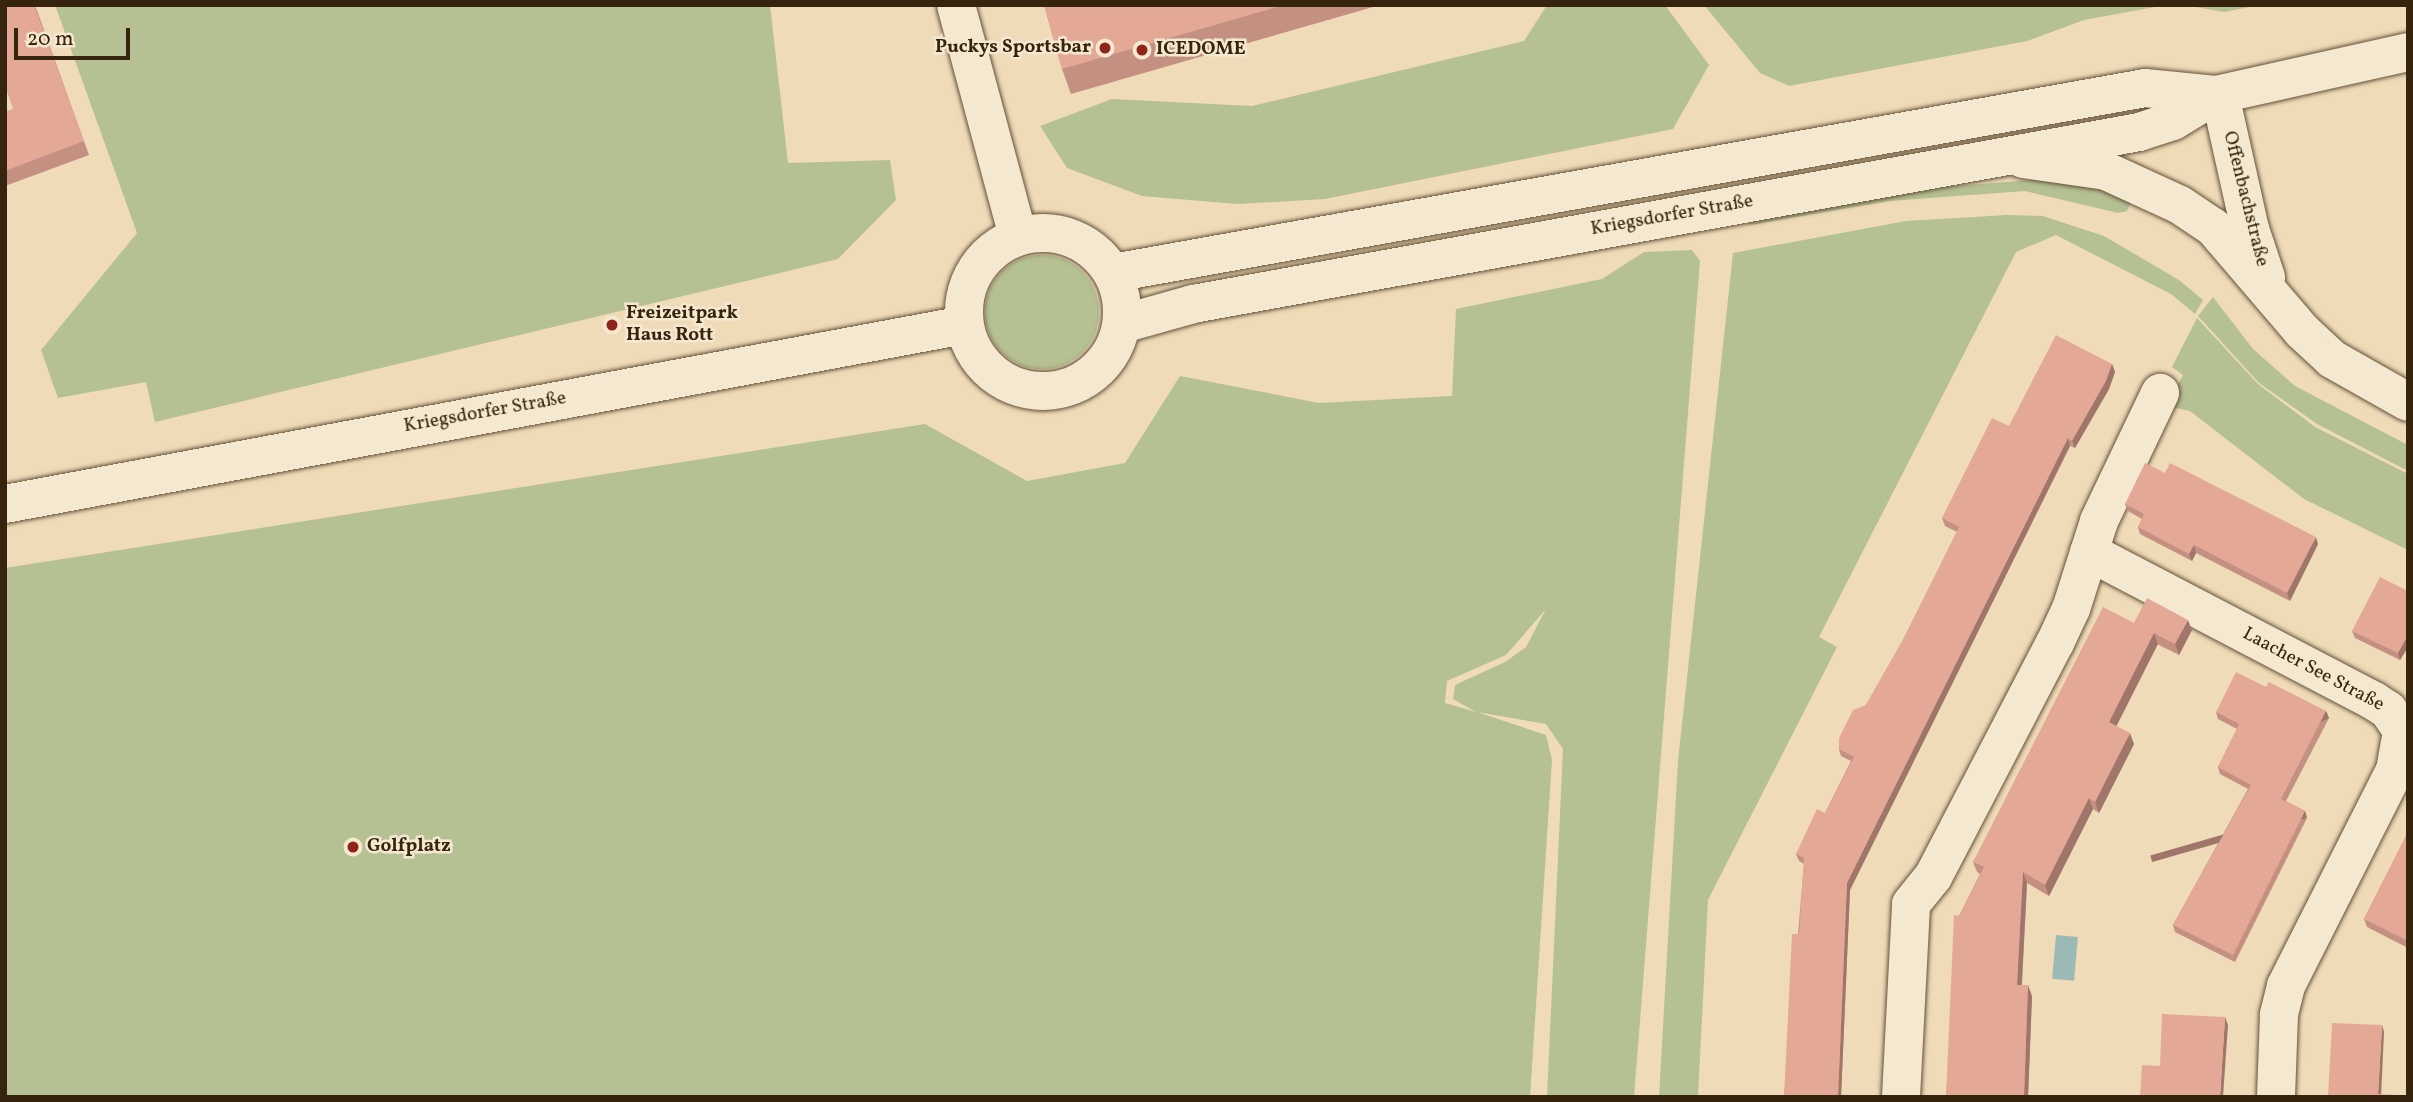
<!DOCTYPE html>
<meta charset="utf-8">
<style>
body{margin:0}
#map{position:relative;width:2413px;height:1102px;overflow:hidden;background:#efdbb8;font-family:Vollkorn,serif}
div>[style]{position:absolute}
.green>*{inset:0;background:#b5c192}
.round{border-radius:50%}
.water>*{inset:0;background:#9bbab6;transform-origin:0 0}
.roads{filter:drop-shadow(0 0 2px #645238) drop-shadow(0 0 2px #645238)}
.minor>*{height:38px;margin:-19px;padding:0 19px;transform-origin:19px;border-radius:19px;background:#f5e8d1}
.tertiary>*{height:38px;margin:-19px;padding:0 19px;transform-origin:19px;border-radius:19px;background:#f5e8d1}
.secondary>*{height:38px;margin:-19px;padding:0 19px;transform-origin:19px;border-radius:19px;background:#f5e8d1}
.secondary>.ring{margin:-19px;padding:0;box-sizing:content-box;background:none;border:38px solid #f5e8d1;border-radius:50%}
.wall>*{inset:0;background:#c49082}
.shaded-wall>*{inset:0;background:#a0766a;transform-origin:0 0}
.building>*{inset:0;background:#e4a897}
.dots>*{width:19px;height:19px;translate:-50% -50%;box-sizing:border-box;border:4px solid #f5e8d1;border-radius:50%}
span{translate:-50% -50%;white-space:nowrap;text-align:center;line-height:1.15;-webkit-text-stroke:5px #f5e8d1;paint-order:stroke}
.poi-label{font-size:19px;color:#36240e;font-weight:700}
.right{translate:-100% -50%;text-align:right}
.left{translate:0 -50%;text-align:left}
.street-label{font-size:19px;color:#36240e}
.frame{position:absolute;inset:0;border:7px solid #36240e;pointer-events:none}
.scale{position:absolute;left:14px;top:28px;width:116px;height:32px;box-sizing:border-box;border:4px solid #36240e;border-top:0;padding-left:9px;font-size:21px;line-height:24px;white-space:nowrap;color:#36240e;-webkit-text-stroke:5px #f5e8d1;paint-order:stroke}
</style>
<div id="map">
<div class="green">
<div style="clip-path:polygon(55px 5px,770px 5px,788px 163px,890px 160px,896px 200px,838px 259px,155px 422px,146px 382px,58px 398px,41px 350px,137px 233px)"></div>
<div style="clip-path:polygon(1547px 5px,1665px 5px,1709px 65px,1673px 129px,1325px 199px,1237px 204px,1142px 196px,1067px 168px,1040px 126px,1112px 99px,1252px 106px,1524px 41px)"></div>
<div style="clip-path:polygon(1704px 5px,2166px 5px,2084px 20px,2027px 41px,1789px 86px,1760px 73px)"></div>
<div style="clip-path:polygon(2185px 5px,2260px 5px,2224px 12px)"></div>
<div style="clip-path:polygon(2044px 179px,2134px 195px,2127px 211px,2118px 213px,2025px 191px,1890px 201px,1751px 225px,1748px 220px,1942px 187px)"></div>
<div style="clip-path:polygon(2007px 215px,2043px 216px,2104px 236px,2179px 280px,2203px 300px,2195px 314px,2171px 294px,2056px 235px,2016px 252px,1819px 637px,1837px 647px,1708px 900px,1698px 1097px,1659px 1097px,1678px 761px,1733px 253px,1906px 221px)"></div>
<div style="clip-path:polygon(evenodd,1692px 250px,1700px 261px,1634px 1097px,1547px 1097px,1563px 749px,1546px 724px,1477px 712px,1546px 735px,1552px 760px,1530px 1097px,5px 1097px,5px 568px,925px 424px,1027px 481px,1125px 463px,1180px 376px,1319px 403px,1452px 396px,1456px 309px,1602px 279px,1644px 252px,1692px 250px,1546px 609px,1526px 647px,1505px 662px,1455px 685px,1453px 699px,1476px 712px,1445px 703px,1447px 681px,1506px 655px,1546px 609px)"></div>
<div class="round" style="left:985px;top:255px;width:114px;height:114px"></div>
<div style="clip-path:polygon(2213px 297px,2253px 349px,2295px 386px,2408px 445px,2408px 471px,2317px 424px,2259px 383px,2198px 316px)"></div>
<div style="clip-path:polygon(2197px 318px,2258px 384px,2315px 427px,2408px 474px,2408px 550px,2304px 499px,2190px 411px,2176px 408px,2163px 413px,2183px 375px,2172px 367px)"></div>
</div>
<div class="water">
<div style="left:2056px;top:935px;width:22px;height:44px;rotate:5deg"></div>
</div>
<div class="roads">
<div class="minor">
<div style="left:2089px;top:552px;width:322px;rotate:27.6deg"></div>
<div style="left:2374px;top:701px;width:17px;rotate:33deg"></div>
<div style="left:2388px;top:710px;width:25px;rotate:56deg"></div>
<div style="left:2402px;top:731px;width:40px;rotate:100deg"></div>
<div style="left:2395px;top:770px;width:242px;rotate:116.8deg"></div>
<div style="left:2286px;top:986px;width:30px;rotate:104deg"></div>
<div style="left:2279px;top:1015px;width:82px;rotate:92.1deg"></div>
<div style="left:1901px;top:1097px;width:193px;rotate:-87deg"></div>
<div style="left:1911px;top:904px;width:35px;rotate:-51deg"></div>
<div style="left:1933px;top:877px;width:264px;rotate:-62.5deg"></div>
<div style="left:2055px;top:643px;width:38px;rotate:-65deg"></div>
<div style="left:2071px;top:609px;width:92px;rotate:-72.3deg"></div>
<div style="left:2099px;top:521px;width:142px;rotate:-64.5deg"></div>
</div>
<div class="tertiary">
<div style="left:956px;top:5px;width:239px;rotate:75deg"></div>
<div style="left:2220px;top:95px;width:137px;rotate:77.4deg"></div>
<div style="left:2250px;top:229px;width:51px;rotate:71.6deg"></div>
<div style="left:2023px;top:159px;width:84px;rotate:8.2deg"></div>
<div style="left:2106px;top:171px;width:81px;rotate:24.7deg"></div>
<div style="left:2180px;top:205px;width:40px;rotate:34deg"></div>
<div style="left:2213px;top:227px;width:137px;rotate:49.4deg"></div>
<div style="left:2302px;top:331px;width:41px;rotate:43deg"></div>
<div style="left:2332px;top:359px;width:87px;rotate:29.5deg"></div>
</div>
<div class="secondary">
<div class="ring" style="left:964px;top:233px;width:120px;height:120px"></div>
<div style="left:1113px;top:273px;width:1048px;rotate:-10.16deg"></div>
<div style="left:2145px;top:88px;width:71px;rotate:5.6deg"></div>
<div style="left:2216px;top:95px;width:197px;rotate:-12.6deg"></div>
<div style="left:1122px;top:324px;width:74px;rotate:-15.7deg"></div>
<div style="left:1193px;top:304px;width:962px;rotate:-10.3deg"></div>
<div style="left:2139px;top:132px;width:36px;rotate:-18deg"></div>
<div style="left:2173px;top:121px;width:50px;rotate:-31.2deg"></div>
<div style="left:5px;top:504px;width:976px;rotate:-10.57deg"></div>
</div>
</div>
<div class="wall">
<div style="clip-path:polygon(35px 5px,89px 155px,5px 186px,5px 112px,13px 109px)"></div>
<div style="clip-path:polygon(1044px 5px,1380px 5px,1071px 94px,1062px 69px)"></div>
<div style="clip-path:polygon(2112px 364px,2115px 372px,2109px 389px,2075px 448px,2070px 446px,1850px 890px,1841px 1097px,1784px 1097px,1804px 864px,1799px 861px,1796px 854px,1825px 813px,1851px 761px,1841px 756px,1839px 749px,1866px 705px,1903px 640px,1957px 532px,1945px 526px,1942px 518px,2009px 426px)"></div>
<div style="clip-path:polygon(2165px 473px,2318px 544px,2290px 601px,2196px 553px,2192px 561px,2140px 534px,2138px 527px,2142px 519px,2128px 511px,2125px 504px)"></div>
<div style="clip-path:polygon(2408px 591px,2408px 647px,2400px 660px,2355px 638px,2352px 631px)"></div>
<div style="clip-path:polygon(2134px 623px,2192px 630px,2179px 655px,2157px 644px,2116px 726px,2134px 744px,2099px 813px,2093px 809px,2049px 896px,2027px 883px,2022px 985px,2032px 996px,2028px 1097px,1946px 1097px,1959px 916px,1980px 874px,1977px 872px,1973px 862px)"></div>
<div style="clip-path:polygon(2266px 687px,2326px 711px,2329px 718px,2286px 801px,2305px 811px,2307px 818px,2235px 962px,2175px 932px,2173px 925px,2248px 789px,2220px 774px,2218px 767px,2237px 729px,2218px 719px,2216px 712px)"></div>
<div style="clip-path:polygon(2408px 832px,2408px 948px,2367px 927px,2364px 919px)"></div>
</div>
<div class="shaded-wall">
<div style="clip-path:polygon(2112px 364px,2115px 372px,2109px 389px,2075px 448px,2072px 441px)"></div>
<div style="clip-path:polygon(2068px 438px,2070px 446px,1850px 890px,1841px 1097px,1838px 1097px,1847px 883px)"></div>
<div style="clip-path:polygon(2316px 537px,2318px 544px,2290px 601px,2287px 593px)"></div>
<div style="clip-path:polygon(2194px 545px,2196px 553px,2192px 561px,2189px 554px)"></div>
<div style="clip-path:polygon(2188px 620px,2192px 630px,2179px 655px,2175px 644px)"></div>
<div style="clip-path:polygon(2154px 633px,2158px 644px,2113px 733px,2109px 722px)"></div>
<div style="clip-path:polygon(2408px 635px,2408px 647px,2400px 660px,2398px 653px)"></div>
<div style="left:2326px;top:711px;width:8px;height:99px;rotate:67deg"></div>
<div style="clip-path:polygon(2130px 733px,2134px 744px,2099px 813px,2095px 802px)"></div>
<div style="clip-path:polygon(2089px 798px,2093px 809px,2049px 896px,2045px 885px)"></div>
<div style="left:2305px;top:811px;width:7px;height:161px;rotate:74deg"></div>
<div style="clip-path:polygon(2023px 872px,2027px 883px,2021px 996px,2017px 985px)"></div>
<div style="clip-path:polygon(2028px 985px,2032px 996px,2028px 1097px,2024px 1097px)"></div>
<div style="clip-path:polygon(2225px 1017px,2228px 1025px,2223px 1097px,2220px 1097px)"></div>
<div style="clip-path:polygon(2382px 1025px,2384px 1032px,2381px 1097px,2378px 1094px)"></div>
</div>
<div class="building">
<div style="clip-path:polygon(5px 5px,34px 5px,84px 141px,5px 171px,5px 112px,13px 109px,5px 86px)"></div>
<div style="clip-path:polygon(1044px 5px,1284px 5px,1062px 69px)"></div>
<div style="clip-path:polygon(2056px 335px,2112px 364px,2106px 381px,2072px 441px,2068px 438px,1847px 883px,1838px 1097px,1784px 1097px,1792px 934px,1799px 934px,1804px 858px,1796px 854px,1817px 809px,1825px 813px,1854px 757px,1839px 749px,1839px 738px,1853px 710px,1866px 705px,1903px 640px,1959px 527px,1942px 518px,1992px 418px,2009px 426px)"></div>
<div style="clip-path:polygon(2145px 463px,2165px 473px,2170px 463px,2316px 537px,2287px 593px,2194px 545px,2189px 554px,2138px 527px,2144px 514px,2125px 504px)"></div>
<div style="clip-path:polygon(2380px 577px,2408px 591px,2408px 635px,2398px 653px,2352px 631px)"></div>
<div style="clip-path:polygon(2147px 598px,2188px 620px,2175px 644px,2134px 623px,2154px 633px,2109px 722px,2130px 733px,2095px 802px,2089px 798px,2045px 885px,2023px 872px,2017px 985px,2028px 985px,2024px 1097px,1946px 1097px,1954px 915px,1959px 916px,1984px 867px,1973px 862px,2103px 607px,2134px 623px)"></div>
<div style="clip-path:polygon(2236px 672px,2266px 687px,2269px 682px,2326px 711px,2281px 799px,2305px 811px,2233px 955px,2173px 925px,2251px 785px,2218px 767px,2239px 724px,2216px 712px)"></div>
<div style="clip-path:polygon(2408px 832px,2408px 941px,2364px 919px)"></div>
<div style="clip-path:polygon(2162px 1014px,2225px 1017px,2220px 1097px,2140px 1097px,2142px 1065px,2160px 1066px)"></div>
<div style="clip-path:polygon(2332px 1023px,2382px 1025px,2378px 1094px,2401px 1095px,2400px 1097px,2328px 1097px)"></div>
</div>
<div class="dots">
<div style="left:1105px;top:48px;background:#8f2418"></div>
<div style="left:1142px;top:50px;background:#8f2418"></div>
<div style="left:612px;top:325px;background:#8f2418"></div>
<div style="left:353px;top:847px;background:#8f2418"></div>
</div>
<div class="poi-label">
<span class="right" style="left:1091px;top:48px">Puckys Sportsbar</span>
<span class="left" style="left:1156px;top:50px">ICEDOME</span>
<span class="left" style="left:626px;top:325px">Freizeitpark<br>Haus Rott</span>
<span class="left" style="left:367px;top:847px">Golfplatz</span>
</div>
<div class="street-label">
<span style="left:2245px;top:199px;rotate:76deg">Offenbachstraße</span>
<span style="left:1672px;top:216px;rotate:-10deg">Kriegsdorfer Straße</span>
<span style="left:485px;top:413px;rotate:-10deg">Kriegsdorfer Straße</span>
<span style="left:2313px;top:670px;rotate:28deg">Laacher See Straße</span>
</div>
<div class="frame"></div>
<div class="scale">20 m</div>
</div>
